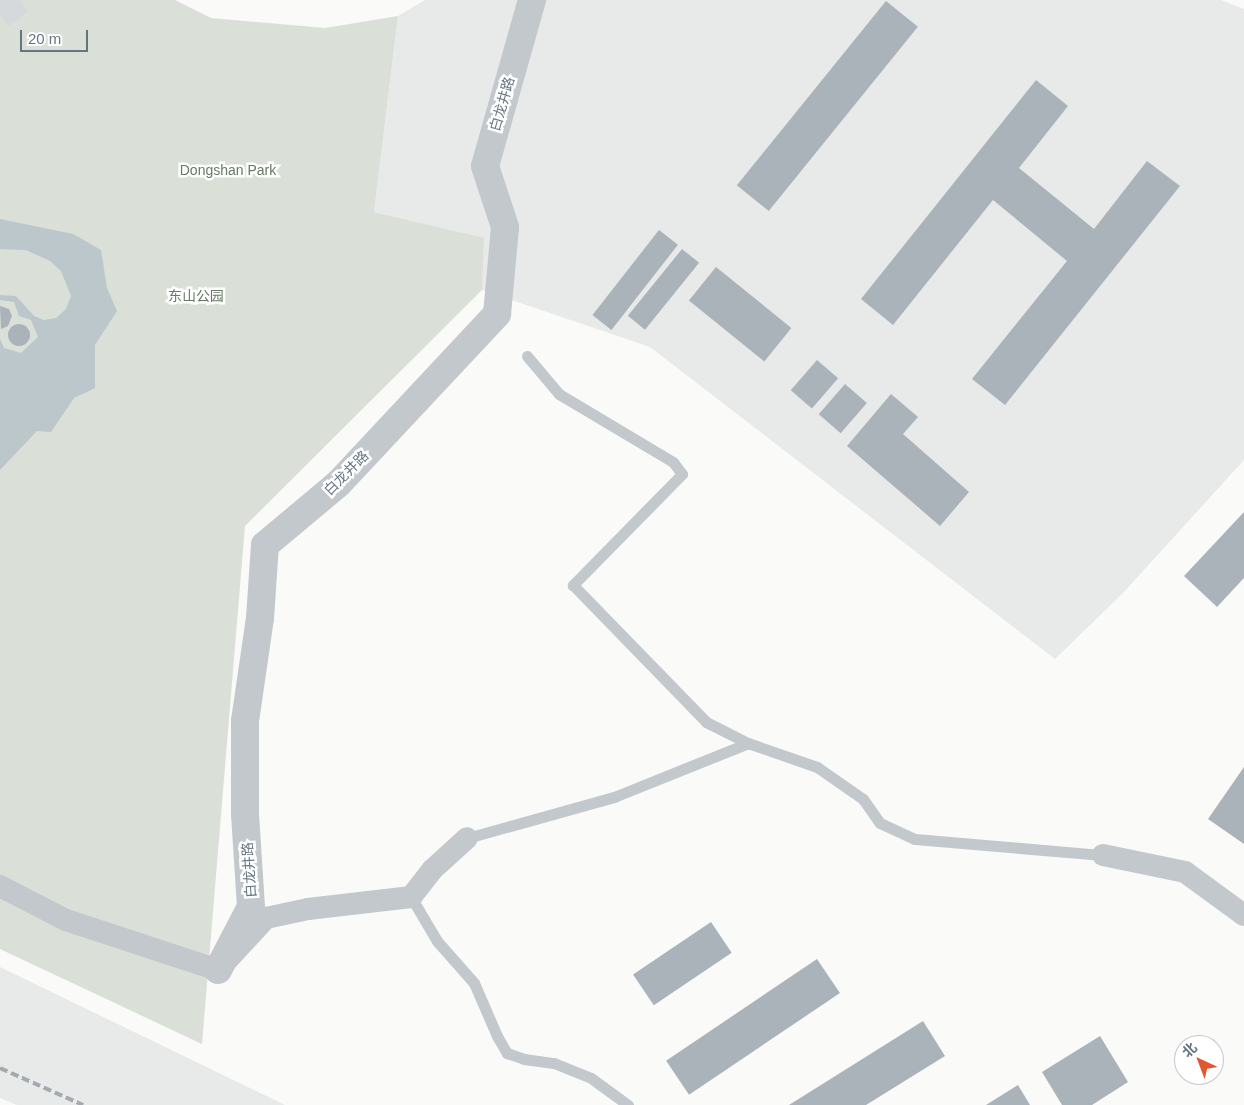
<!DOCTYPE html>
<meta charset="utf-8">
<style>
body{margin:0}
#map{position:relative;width:1244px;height:1105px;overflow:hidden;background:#fafaf8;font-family:Arial,"Noto Sans SC",sans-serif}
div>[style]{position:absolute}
.built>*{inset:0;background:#e8e9e9}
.green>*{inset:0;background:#dadfd7}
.water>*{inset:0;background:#bbc7cb}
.building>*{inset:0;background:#aab3b9;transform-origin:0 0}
.round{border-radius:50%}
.primary-tunnel>*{height:28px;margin-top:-14px;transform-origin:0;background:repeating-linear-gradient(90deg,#d5d9db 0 28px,transparent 0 42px)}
.service>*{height:11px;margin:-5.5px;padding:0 5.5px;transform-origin:5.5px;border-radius:5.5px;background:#c3c8cc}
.minor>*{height:22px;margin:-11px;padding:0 11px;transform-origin:11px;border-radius:11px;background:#c3c8cc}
.tertiary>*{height:28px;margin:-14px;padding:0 14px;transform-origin:14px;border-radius:14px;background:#c3c8cc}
.rail>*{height:4px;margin-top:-2px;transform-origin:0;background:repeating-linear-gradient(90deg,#a2aab0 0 8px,transparent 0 12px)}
span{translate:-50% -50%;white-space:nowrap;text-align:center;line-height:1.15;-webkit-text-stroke:5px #fff;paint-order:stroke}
.street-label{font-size:14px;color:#657683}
.park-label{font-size:14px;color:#687a64}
.north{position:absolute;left:1174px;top:1035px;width:50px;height:50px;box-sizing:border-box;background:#fff;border:1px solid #c1c8cd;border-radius:50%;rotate:317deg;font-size:14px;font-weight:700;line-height:20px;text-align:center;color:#657683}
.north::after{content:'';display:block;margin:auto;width:18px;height:22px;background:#e4572e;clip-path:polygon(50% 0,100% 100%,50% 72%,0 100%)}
.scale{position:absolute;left:20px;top:30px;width:68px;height:22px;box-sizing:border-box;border:2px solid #657683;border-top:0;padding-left:6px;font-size:15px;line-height:18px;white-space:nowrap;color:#657683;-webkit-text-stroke:4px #fff;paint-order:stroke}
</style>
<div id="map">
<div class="built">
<div style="clip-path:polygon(425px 0,1221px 0,1244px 9px,1244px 460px,1123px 593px,1055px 659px,650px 347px,482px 290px,483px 238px,374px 212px,398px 16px)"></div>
<div style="clip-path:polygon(0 967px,285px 1105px,17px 1105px,0 1098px)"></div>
</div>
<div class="green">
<div style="clip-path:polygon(0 0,175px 0,211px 18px,325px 28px,398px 16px,374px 212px,484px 238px,482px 290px,245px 526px,202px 1044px,0 949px)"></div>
</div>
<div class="water">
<div style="clip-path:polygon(0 219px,73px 234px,101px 250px,107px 288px,117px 311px,95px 345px,95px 388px,74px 398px,51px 432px,37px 431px,0 470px,0 339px,4px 348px,21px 353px,38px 337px,31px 320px,19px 316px,14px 302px,0 300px,0 295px,16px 296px,34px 316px,44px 320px,56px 318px,66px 309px,71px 296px,61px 271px,50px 261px,26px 250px,0 249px)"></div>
</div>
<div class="building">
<div style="left:886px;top:1px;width:41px;height:237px;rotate:39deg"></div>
<div style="clip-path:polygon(1036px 80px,1068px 106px,1019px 168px,1094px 229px,1147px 161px,1180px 186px,1005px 405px,972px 379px,1067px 261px,993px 200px,893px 325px,861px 299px)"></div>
<div style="left:659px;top:230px;width:24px;height:108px;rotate:38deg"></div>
<div style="left:682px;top:249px;width:22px;height:86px;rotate:39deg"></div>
<div style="left:716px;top:267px;width:97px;height:43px;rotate:39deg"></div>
<div style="clip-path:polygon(0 306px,9px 309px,12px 316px,8px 326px,1px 329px)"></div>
<div class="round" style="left:8px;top:324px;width:22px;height:22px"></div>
<div style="left:817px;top:360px;width:28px;height:40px;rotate:41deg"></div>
<div style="left:845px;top:384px;width:29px;height:40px;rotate:41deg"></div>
<div style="clip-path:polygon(891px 394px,918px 417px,903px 434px,969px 492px,940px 526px,847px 446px)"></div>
<div style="clip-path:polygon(1244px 512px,1244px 578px,1217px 607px,1184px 576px)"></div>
<div style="clip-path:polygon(1244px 767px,1244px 844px,1208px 819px)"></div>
<div style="left:711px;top:922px;width:37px;height:94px;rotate:56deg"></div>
<div style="left:817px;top:959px;width:41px;height:182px;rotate:56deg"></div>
<div style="clip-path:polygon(923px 1021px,945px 1056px,866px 1105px,789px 1105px)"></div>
<div style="clip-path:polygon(1100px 1036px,1128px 1082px,1092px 1105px,1062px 1105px,1042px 1072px)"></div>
<div style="clip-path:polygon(1018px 1085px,1030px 1105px,986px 1105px)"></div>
</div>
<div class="primary-tunnel">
<div style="left:0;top:15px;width:25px;rotate:-37deg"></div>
</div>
<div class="service">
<div style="left:527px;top:356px;width:50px;rotate:49.9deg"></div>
<div style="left:559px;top:394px;width:133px;rotate:30.8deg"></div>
<div style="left:673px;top:462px;width:15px;rotate:53deg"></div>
<div style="left:682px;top:474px;width:156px;rotate:134.5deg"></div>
<div style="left:573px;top:585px;width:191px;rotate:45.8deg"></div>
<div style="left:706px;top:722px;width:47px;rotate:26.6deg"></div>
<div style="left:748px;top:743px;width:73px;rotate:19.2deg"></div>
<div style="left:817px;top:767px;width:56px;rotate:34.8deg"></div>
<div style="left:863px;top:799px;width:29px;rotate:55deg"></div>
<div style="left:880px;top:823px;width:38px;rotate:25deg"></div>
<div style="left:915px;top:839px;width:189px;rotate:4.9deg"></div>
<div style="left:467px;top:838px;width:153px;rotate:-15.6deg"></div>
<div style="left:614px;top:797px;width:144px;rotate:-21.9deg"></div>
<div style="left:411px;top:897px;width:51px;rotate:59.4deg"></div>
<div style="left:437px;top:941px;width:56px;rotate:48.6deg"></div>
<div style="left:474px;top:983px;width:58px;rotate:66.5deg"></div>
<div style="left:497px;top:1036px;width:20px;rotate:60deg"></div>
<div style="left:507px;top:1053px;width:18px;rotate:19deg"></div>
<div style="left:524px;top:1059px;width:30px;rotate:8deg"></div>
<div style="left:554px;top:1063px;width:40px;rotate:22deg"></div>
<div style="left:591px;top:1078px;width:46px;rotate:36.1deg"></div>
</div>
<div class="minor">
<div style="left:1103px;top:855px;width:84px;rotate:11.7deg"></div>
<div style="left:1185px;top:872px;width:73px;rotate:36.1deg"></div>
<div style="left:0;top:886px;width:74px;rotate:27.3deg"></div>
<div style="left:66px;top:920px;width:160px;rotate:18.2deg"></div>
<div style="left:218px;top:970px;width:71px;rotate:-47.3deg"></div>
<div style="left:266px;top:918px;width:43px;rotate:-12.1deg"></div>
<div style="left:308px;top:909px;width:104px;rotate:-6.6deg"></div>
<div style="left:411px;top:897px;width:34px;rotate:-52deg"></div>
<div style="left:432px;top:870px;width:47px;rotate:-42.4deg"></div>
</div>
<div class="tertiary">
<div style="left:218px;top:970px;width:71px;rotate:-62.4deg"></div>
<div style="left:251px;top:907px;width:93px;rotate:-93.7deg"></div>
<div style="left:245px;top:814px;width:93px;rotate:-90deg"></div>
<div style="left:245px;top:721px;width:104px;rotate:-81.7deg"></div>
<div style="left:260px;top:618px;width:73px;rotate:-86.1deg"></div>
<div style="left:265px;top:545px;width:95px;rotate:-39.9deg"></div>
<div style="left:338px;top:484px;width:233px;rotate:-46.9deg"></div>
<div style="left:497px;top:314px;width:87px;rotate:-84.7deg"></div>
<div style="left:505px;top:227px;width:64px;rotate:-108.2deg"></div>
<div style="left:485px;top:166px;width:173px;rotate:-74.2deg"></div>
</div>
<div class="rail">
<div style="left:0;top:1068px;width:91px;rotate:24deg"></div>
</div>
<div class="street-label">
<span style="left:502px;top:104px;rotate:-74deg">白龙井路</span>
<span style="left:346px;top:473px;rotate:-45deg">白龙井路</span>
<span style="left:249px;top:870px;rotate:-94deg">白龙井路</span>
</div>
<div class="park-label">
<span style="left:228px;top:170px">Dongshan Park</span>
<span style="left:196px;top:296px">东山公园</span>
</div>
<div class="north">北</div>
<div class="scale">20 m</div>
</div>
